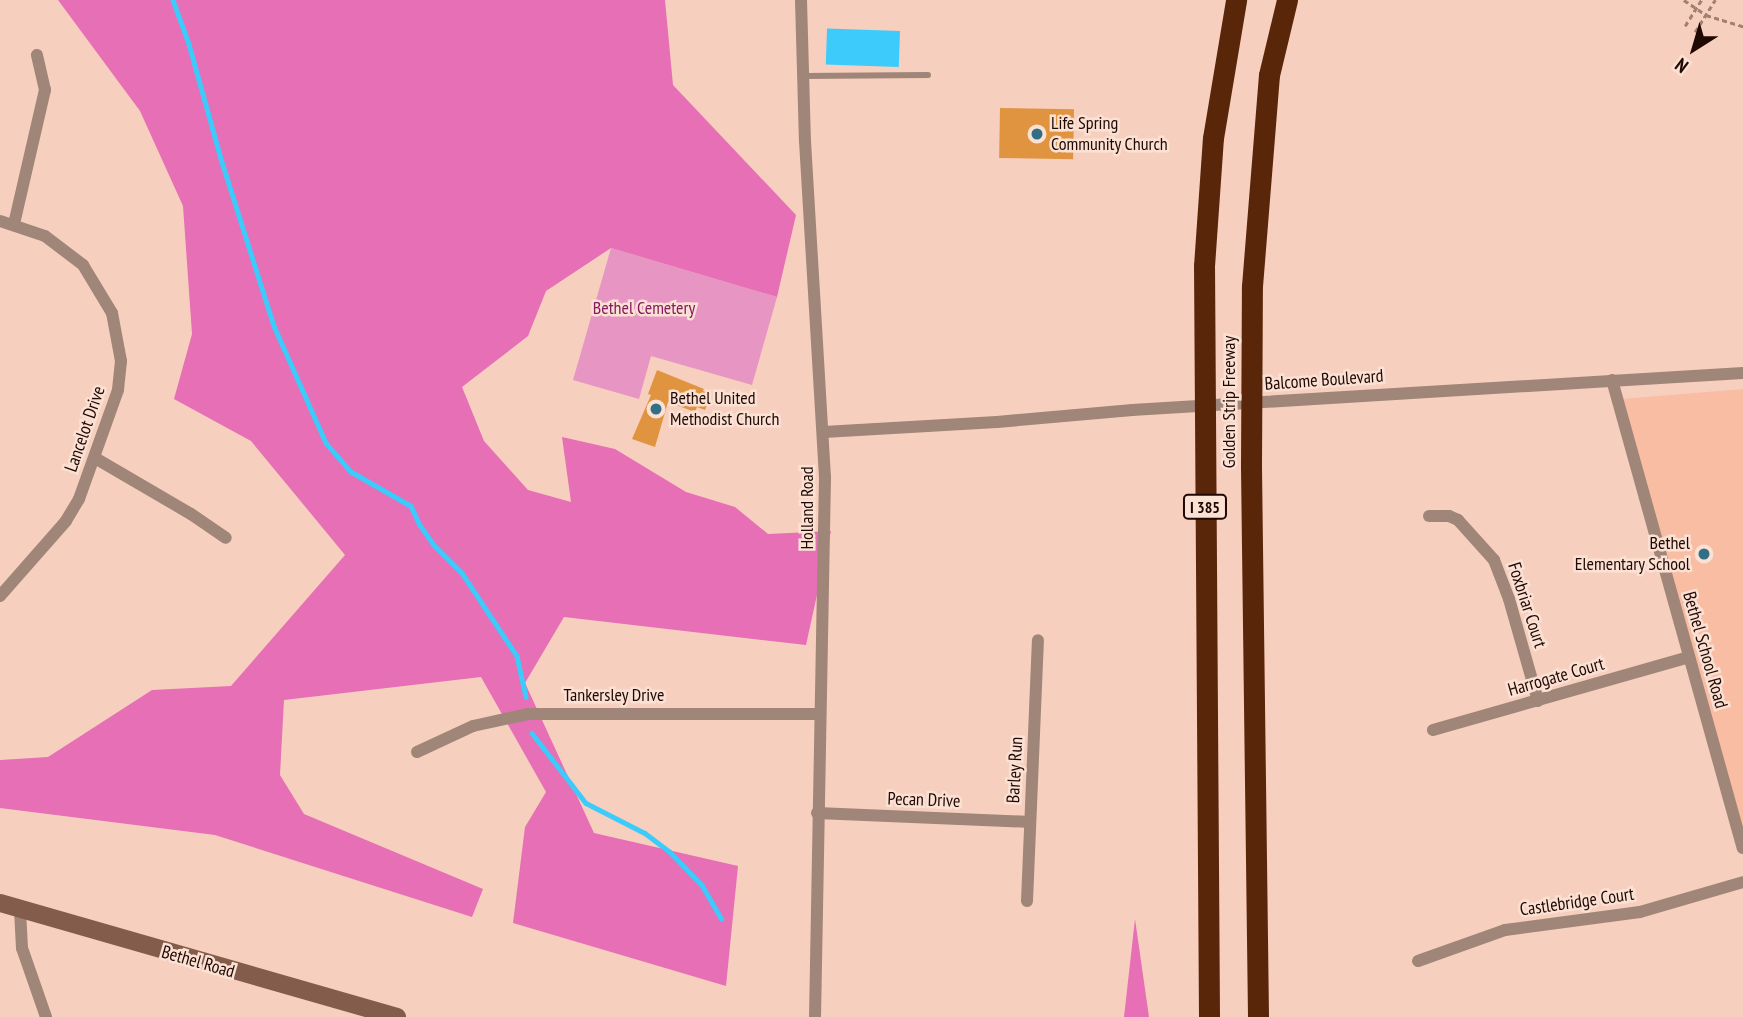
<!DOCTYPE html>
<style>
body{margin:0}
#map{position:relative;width:1743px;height:1017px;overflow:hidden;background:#f7cfbe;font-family:"PT Sans Narrow",sans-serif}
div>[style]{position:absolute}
.built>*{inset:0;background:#f8bda3}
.green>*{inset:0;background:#e795c3}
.forest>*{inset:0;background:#e66fb6}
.water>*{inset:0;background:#3ccbfa;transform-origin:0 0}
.stream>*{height:4.5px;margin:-2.25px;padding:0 2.25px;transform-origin:2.25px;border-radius:2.25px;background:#3ccbfa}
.building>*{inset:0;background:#e19440;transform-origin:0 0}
.path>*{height:2.5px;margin-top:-1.25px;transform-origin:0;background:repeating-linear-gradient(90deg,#a18073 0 5px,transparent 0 8.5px)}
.lane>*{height:6px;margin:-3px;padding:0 3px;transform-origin:3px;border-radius:3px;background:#a08579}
.street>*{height:12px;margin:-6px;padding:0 6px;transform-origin:6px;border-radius:6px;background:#a08579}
.secondary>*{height:18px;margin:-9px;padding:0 9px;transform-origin:9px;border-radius:9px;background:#835c4b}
.highway>*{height:21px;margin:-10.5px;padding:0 10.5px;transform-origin:10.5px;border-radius:10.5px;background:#5a260a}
.dots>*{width:19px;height:19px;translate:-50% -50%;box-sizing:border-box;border:4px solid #fbe0d4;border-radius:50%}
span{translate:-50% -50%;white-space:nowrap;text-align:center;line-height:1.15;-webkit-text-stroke:5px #fbe0d4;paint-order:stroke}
.shield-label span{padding:2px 5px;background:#fbe0d4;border:2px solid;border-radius:5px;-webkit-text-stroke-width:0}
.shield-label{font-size:16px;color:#1f0902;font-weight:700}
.poi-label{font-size:18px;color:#1f0902}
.left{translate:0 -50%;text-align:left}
.right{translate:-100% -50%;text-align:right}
.park-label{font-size:18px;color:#851a61}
.street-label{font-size:18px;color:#1f0902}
.north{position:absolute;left:1659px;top:14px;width:70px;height:70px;-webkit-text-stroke:5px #fbe0d4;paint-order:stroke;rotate:217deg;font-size:19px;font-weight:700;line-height:28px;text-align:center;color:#1f0902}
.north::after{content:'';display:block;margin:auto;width:24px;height:32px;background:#1f0902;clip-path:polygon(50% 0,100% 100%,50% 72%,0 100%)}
</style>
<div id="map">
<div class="built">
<div style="clip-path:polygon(1743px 389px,1743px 842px,1622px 399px)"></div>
</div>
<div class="green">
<div style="clip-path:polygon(611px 248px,777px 297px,752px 385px,651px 356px,639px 399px,573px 380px)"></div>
</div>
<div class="forest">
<div style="clip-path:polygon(58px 0,665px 0,673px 85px,796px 215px,777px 297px,611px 248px,546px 291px,528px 336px,462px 387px,484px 441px,528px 490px,571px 502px,562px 437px,615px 449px,686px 492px,735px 507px,768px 534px,831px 531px,806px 645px,564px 617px,525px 683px,594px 833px,738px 866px,726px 986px,513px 923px,525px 827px,546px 792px,481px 677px,284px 700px,280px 775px,304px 814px,483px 889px,472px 917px,215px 835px,0 808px,0 760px,48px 757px,152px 690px,231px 686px,345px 555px,251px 441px,174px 399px,192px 334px,183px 206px,140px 111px)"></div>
<div style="clip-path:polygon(1135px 919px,1149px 1017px,1124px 1017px)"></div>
</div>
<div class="water">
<div style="left:900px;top:31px;width:36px;height:73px;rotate:92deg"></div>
</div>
<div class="stream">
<div style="left:173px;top:0;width:47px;rotate:70deg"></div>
<div style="left:189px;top:44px;width:123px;rotate:74.4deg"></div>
<div style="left:222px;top:162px;width:172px;rotate:72.4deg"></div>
<div style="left:274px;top:326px;width:128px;rotate:66deg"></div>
<div style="left:326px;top:443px;width:37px;rotate:49deg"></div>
<div style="left:350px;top:471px;width:70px;rotate:29.8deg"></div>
<div style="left:411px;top:506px;width:21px;rotate:65deg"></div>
<div style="left:420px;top:525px;width:24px;rotate:55deg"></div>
<div style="left:434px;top:545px;width:40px;rotate:45deg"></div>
<div style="left:462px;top:573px;width:100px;rotate:56.5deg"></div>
<div style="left:517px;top:656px;width:42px;rotate:77.6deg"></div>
<div style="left:532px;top:733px;width:88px;rotate:52.4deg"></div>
<div style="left:586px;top:803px;width:66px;rotate:27deg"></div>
<div style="left:645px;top:833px;width:31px;rotate:37deg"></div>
<div style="left:670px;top:852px;width:46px;rotate:45.9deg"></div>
<div style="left:702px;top:885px;width:39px;rotate:60deg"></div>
</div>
<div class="building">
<div style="left:1000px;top:108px;width:74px;height:50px;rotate:1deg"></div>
<div style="clip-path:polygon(657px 370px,704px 389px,703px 391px,711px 394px,705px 410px,697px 407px,695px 412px,668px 402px,655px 447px,632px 439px,651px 395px,648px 394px)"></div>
</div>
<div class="path">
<div style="left:1684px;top:0;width:27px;rotate:34deg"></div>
<div style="left:1706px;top:15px;width:39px;rotate:17deg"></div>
<div style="left:1685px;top:26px;width:31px;rotate:-58deg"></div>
<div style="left:1695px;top:32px;width:38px;rotate:-58deg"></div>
</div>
<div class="lane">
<div style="left:804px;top:76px;width:124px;rotate:-0.5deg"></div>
</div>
<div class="street">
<div style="left:801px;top:0;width:141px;rotate:88.4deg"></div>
<div style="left:805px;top:141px;width:337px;rotate:86.6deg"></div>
<div style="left:825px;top:477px;width:540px;rotate:91.06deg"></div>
<div style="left:0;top:221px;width:47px;rotate:18.4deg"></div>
<div style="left:45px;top:236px;width:48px;rotate:37.3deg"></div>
<div style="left:83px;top:265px;width:56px;rotate:58.9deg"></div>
<div style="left:112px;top:313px;width:49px;rotate:79.4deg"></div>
<div style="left:121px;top:361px;width:29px;rotate:96deg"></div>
<div style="left:118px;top:390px;width:116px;rotate:109.7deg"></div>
<div style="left:79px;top:499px;width:26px;rotate:121deg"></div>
<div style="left:66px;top:521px;width:100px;rotate:131.3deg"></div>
<div style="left:14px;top:224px;width:138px;rotate:-77deg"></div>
<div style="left:45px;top:90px;width:36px;rotate:-103deg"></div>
<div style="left:1612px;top:380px;width:486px;rotate:74.4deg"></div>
<div style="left:824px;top:432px;width:173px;rotate:-3.3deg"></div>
<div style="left:997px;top:422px;width:136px;rotate:-5.1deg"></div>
<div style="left:1132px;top:410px;width:612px;rotate:-3.47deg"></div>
<div style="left:95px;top:458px;width:111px;rotate:30.3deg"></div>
<div style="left:191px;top:514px;width:42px;rotate:34.4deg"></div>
<div style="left:1429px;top:516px;width:20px"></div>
<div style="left:1449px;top:516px;width:10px;rotate:24deg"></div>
<div style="left:1458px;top:520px;width:54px;rotate:48deg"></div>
<div style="left:1494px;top:560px;width:42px;rotate:69deg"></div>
<div style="left:1509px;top:599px;width:106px;rotate:74.1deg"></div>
<div style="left:1433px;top:730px;width:266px;rotate:-15.9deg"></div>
<div style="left:417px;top:752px;width:62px;rotate:-24.9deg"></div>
<div style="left:473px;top:726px;width:56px;rotate:-12.3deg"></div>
<div style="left:528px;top:714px;width:291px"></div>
<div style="left:817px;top:813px;width:213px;rotate:2.4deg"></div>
<div style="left:1027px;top:901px;width:261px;rotate:-87.6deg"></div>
<div style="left:20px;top:910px;width:38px;rotate:87deg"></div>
<div style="left:22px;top:948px;width:73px;rotate:70.8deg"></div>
<div style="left:1418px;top:961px;width:92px;rotate:-19.6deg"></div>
<div style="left:1505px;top:930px;width:136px;rotate:-7.6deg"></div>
<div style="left:1640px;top:912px;width:107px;rotate:-16.2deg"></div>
</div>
<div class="secondary">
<div style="left:0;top:903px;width:413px;rotate:16deg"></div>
</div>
<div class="highway">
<div style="left:1209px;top:1017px;width:751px;rotate:-90.38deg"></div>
<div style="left:1204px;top:266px;width:128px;rotate:-86deg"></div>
<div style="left:1213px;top:138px;width:140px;rotate:-80.5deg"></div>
<div style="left:1258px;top:1017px;width:552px;rotate:-90.73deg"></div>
<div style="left:1251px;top:465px;width:179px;rotate:-89.7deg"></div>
<div style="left:1252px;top:286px;width:212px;rotate:-85.4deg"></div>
<div style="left:1269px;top:75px;width:77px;rotate:-76.5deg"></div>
</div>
<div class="dots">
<div style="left:1037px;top:134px;background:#326f86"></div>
<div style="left:656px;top:409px;background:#326f86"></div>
<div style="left:1704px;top:554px;background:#326f86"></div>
</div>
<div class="shield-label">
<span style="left:1205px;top:507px">I 385</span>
</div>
<div class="poi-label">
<span class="left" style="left:1051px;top:134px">Life Spring<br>Community Church</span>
<span class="left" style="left:670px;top:409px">Bethel United<br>Methodist Church</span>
<span class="right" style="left:1690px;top:554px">Bethel<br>Elementary School</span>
</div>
<div class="park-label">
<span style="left:644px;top:308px">Bethel Cemetery</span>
</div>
<div class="street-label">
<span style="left:1324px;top:380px;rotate:-4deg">Balcome Boulevard</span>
<span style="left:1229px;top:402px;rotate:-90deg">Golden Strip Freeway</span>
<span style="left:85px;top:429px;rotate:-71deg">Lancelot Drive</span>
<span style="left:807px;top:508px;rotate:-90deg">Holland Road</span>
<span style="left:1527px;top:605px;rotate:72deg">Foxbriar Court</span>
<span style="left:1705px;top:650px;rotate:74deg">Bethel School Road</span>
<span style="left:1556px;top:677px;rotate:-16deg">Harrogate Court</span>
<span style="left:614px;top:695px">Tankersley Drive</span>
<span style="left:1015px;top:770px;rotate:-87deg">Barley Run</span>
<span style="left:924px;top:800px;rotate:2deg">Pecan Drive</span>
<span style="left:1577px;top:902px;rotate:-8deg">Castlebridge Court</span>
<span style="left:198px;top:962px;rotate:16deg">Bethel Road</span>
</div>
<div class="north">N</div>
</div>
